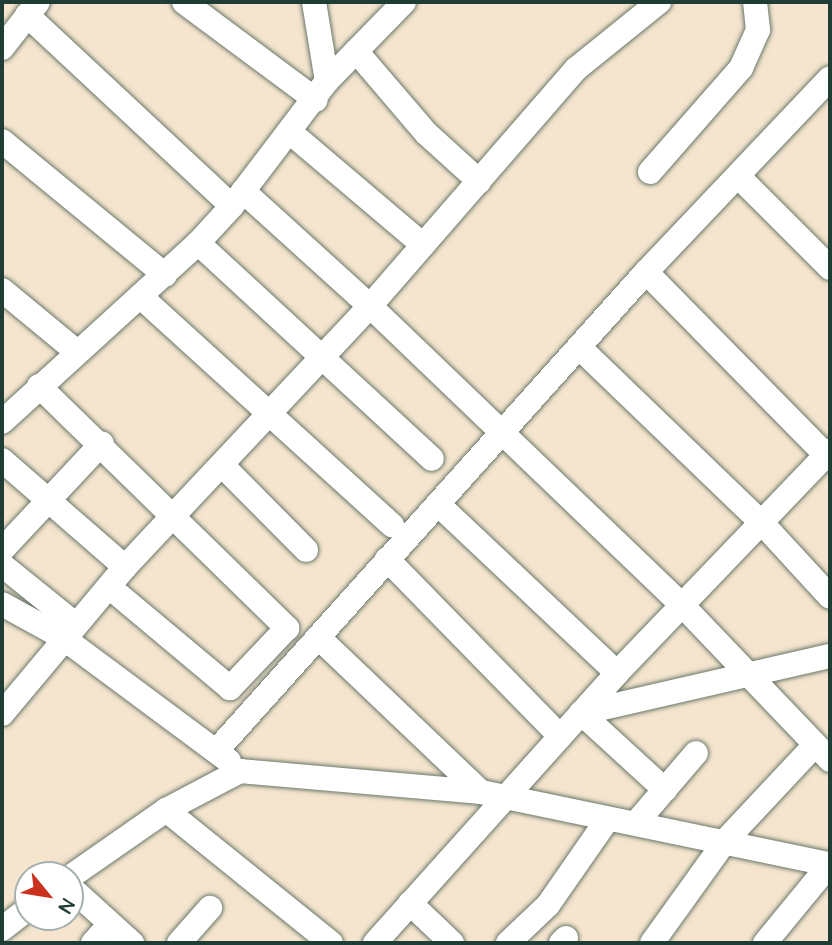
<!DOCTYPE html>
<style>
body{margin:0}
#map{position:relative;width:832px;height:945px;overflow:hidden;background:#f5e5ce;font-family:"Architects Daughter",sans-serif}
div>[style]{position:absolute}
.roads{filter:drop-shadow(0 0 2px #6a786a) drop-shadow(0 0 2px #6a786a)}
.minor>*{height:24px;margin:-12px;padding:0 12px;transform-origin:12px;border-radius:12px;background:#fff}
span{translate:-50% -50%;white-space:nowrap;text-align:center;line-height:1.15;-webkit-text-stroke:5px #fff;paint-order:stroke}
.frame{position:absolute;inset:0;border:4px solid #1f3d34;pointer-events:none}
.north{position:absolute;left:14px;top:861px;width:70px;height:70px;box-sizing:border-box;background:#fff;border:2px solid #a5b1ae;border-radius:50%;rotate:120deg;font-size:19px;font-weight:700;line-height:28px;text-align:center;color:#1f3d34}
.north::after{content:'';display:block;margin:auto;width:24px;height:32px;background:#c8321e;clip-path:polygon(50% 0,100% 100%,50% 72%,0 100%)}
</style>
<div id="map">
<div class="roads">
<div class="minor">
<div style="left:184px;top:2px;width:164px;rotate:36.6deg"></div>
<div style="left:314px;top:2px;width:80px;rotate:80.7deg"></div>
<div style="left:27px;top:15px;width:280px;rotate:43deg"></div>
<div style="left:2px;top:48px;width:58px;rotate:-52deg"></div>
<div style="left:356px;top:51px;width:108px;rotate:49.5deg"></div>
<div style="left:426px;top:133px;width:72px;rotate:42.2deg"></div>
<div style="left:291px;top:133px;width:173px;rotate:40.3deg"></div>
<div style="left:2px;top:141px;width:211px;rotate:39.4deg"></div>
<div style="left:650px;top:172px;width:138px;rotate:-48.8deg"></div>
<div style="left:741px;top:68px;width:42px;rotate:-65.9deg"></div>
<div style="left:758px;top:30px;width:28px;rotate:-96deg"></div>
<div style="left:740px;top:178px;width:127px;rotate:45deg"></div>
<div style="left:243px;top:191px;width:171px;rotate:42.2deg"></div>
<div style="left:370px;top:306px;width:434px;rotate:43.8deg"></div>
<div style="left:683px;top:606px;width:213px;rotate:46.3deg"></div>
<div style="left:198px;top:243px;width:318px;rotate:42.7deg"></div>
<div style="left:646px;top:272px;width:262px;rotate:45.5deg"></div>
<div style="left:2px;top:290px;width:97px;rotate:39.6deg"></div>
<div style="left:140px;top:296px;width:341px;rotate:42.3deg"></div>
<div style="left:581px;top:349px;width:251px;rotate:43.9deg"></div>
<div style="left:762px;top:523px;width:100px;rotate:47.4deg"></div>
<div style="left:39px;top:386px;width:347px;rotate:44.3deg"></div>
<div style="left:287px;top:628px;width:83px;rotate:133.5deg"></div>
<div style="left:230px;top:688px;width:158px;rotate:-140.1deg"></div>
<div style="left:2px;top:422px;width:265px;rotate:-42.4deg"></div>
<div style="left:198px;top:243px;width:50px;rotate:-47.4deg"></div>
<div style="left:232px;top:206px;width:157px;rotate:-52.8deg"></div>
<div style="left:327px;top:81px;width:110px;rotate:-45.7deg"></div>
<div style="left:2px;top:460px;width:163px;rotate:41deg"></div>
<div style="left:223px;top:466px;width:118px;rotate:45.3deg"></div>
<div style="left:440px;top:506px;width:243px;rotate:43.3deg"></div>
<div style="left:2px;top:550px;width:146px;rotate:-46.9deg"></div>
<div style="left:387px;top:559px;width:248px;rotate:45.7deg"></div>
<div style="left:2px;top:565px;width:94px;rotate:38.9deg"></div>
<div style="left:2px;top:604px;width:68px;rotate:28.8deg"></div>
<div style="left:62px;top:637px;width:208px;rotate:36.6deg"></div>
<div style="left:318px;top:637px;width:225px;rotate:43.6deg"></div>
<div style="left:581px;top:713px;width:255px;rotate:-12.9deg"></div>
<div style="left:581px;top:713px;width:114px;rotate:42.5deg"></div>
<div style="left:2px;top:714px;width:192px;rotate:-50.1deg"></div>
<div style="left:125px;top:567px;width:358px;rotate:-46.8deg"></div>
<div style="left:370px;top:306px;width:314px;rotate:-49deg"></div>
<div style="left:576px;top:69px;width:107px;rotate:-38.9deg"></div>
<div style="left:217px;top:750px;width:642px;rotate:-48.09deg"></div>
<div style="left:646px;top:272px;width:267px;rotate:-46.5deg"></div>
<div style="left:166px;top:810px;width:212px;rotate:38.9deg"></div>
<div style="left:636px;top:823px;width:92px;rotate:-49.4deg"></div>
<div style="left:70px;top:877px;width:117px;rotate:-34.9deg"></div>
<div style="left:166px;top:810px;width:84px;rotate:-27.8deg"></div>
<div style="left:240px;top:771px;width:242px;rotate:5deg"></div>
<div style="left:481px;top:792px;width:356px;rotate:11.7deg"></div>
<div style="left:70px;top:887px;width:84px;rotate:42.1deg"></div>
<div style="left:410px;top:903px;width:58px;rotate:43.6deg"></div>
<div style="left:2px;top:929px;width:33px;rotate:-38deg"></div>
<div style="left:93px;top:943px;width:25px;rotate:-48deg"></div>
<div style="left:179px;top:943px;width:47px;rotate:-48.5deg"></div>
<div style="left:375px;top:943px;width:363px;rotate:-48.1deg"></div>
<div style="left:617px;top:673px;width:308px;rotate:-46.2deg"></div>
<div style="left:508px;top:943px;width:55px;rotate:-43.5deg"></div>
<div style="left:548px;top:905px;width:103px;rotate:-55.2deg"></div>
<div style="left:561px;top:943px;width:7px;rotate:-45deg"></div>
<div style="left:652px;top:943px;width:127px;rotate:-54.3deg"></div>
<div style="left:726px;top:840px;width:130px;rotate:-46.9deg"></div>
<div style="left:765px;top:943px;width:102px;rotate:-50.6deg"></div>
</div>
</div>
<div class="frame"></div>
<div class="north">N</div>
</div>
